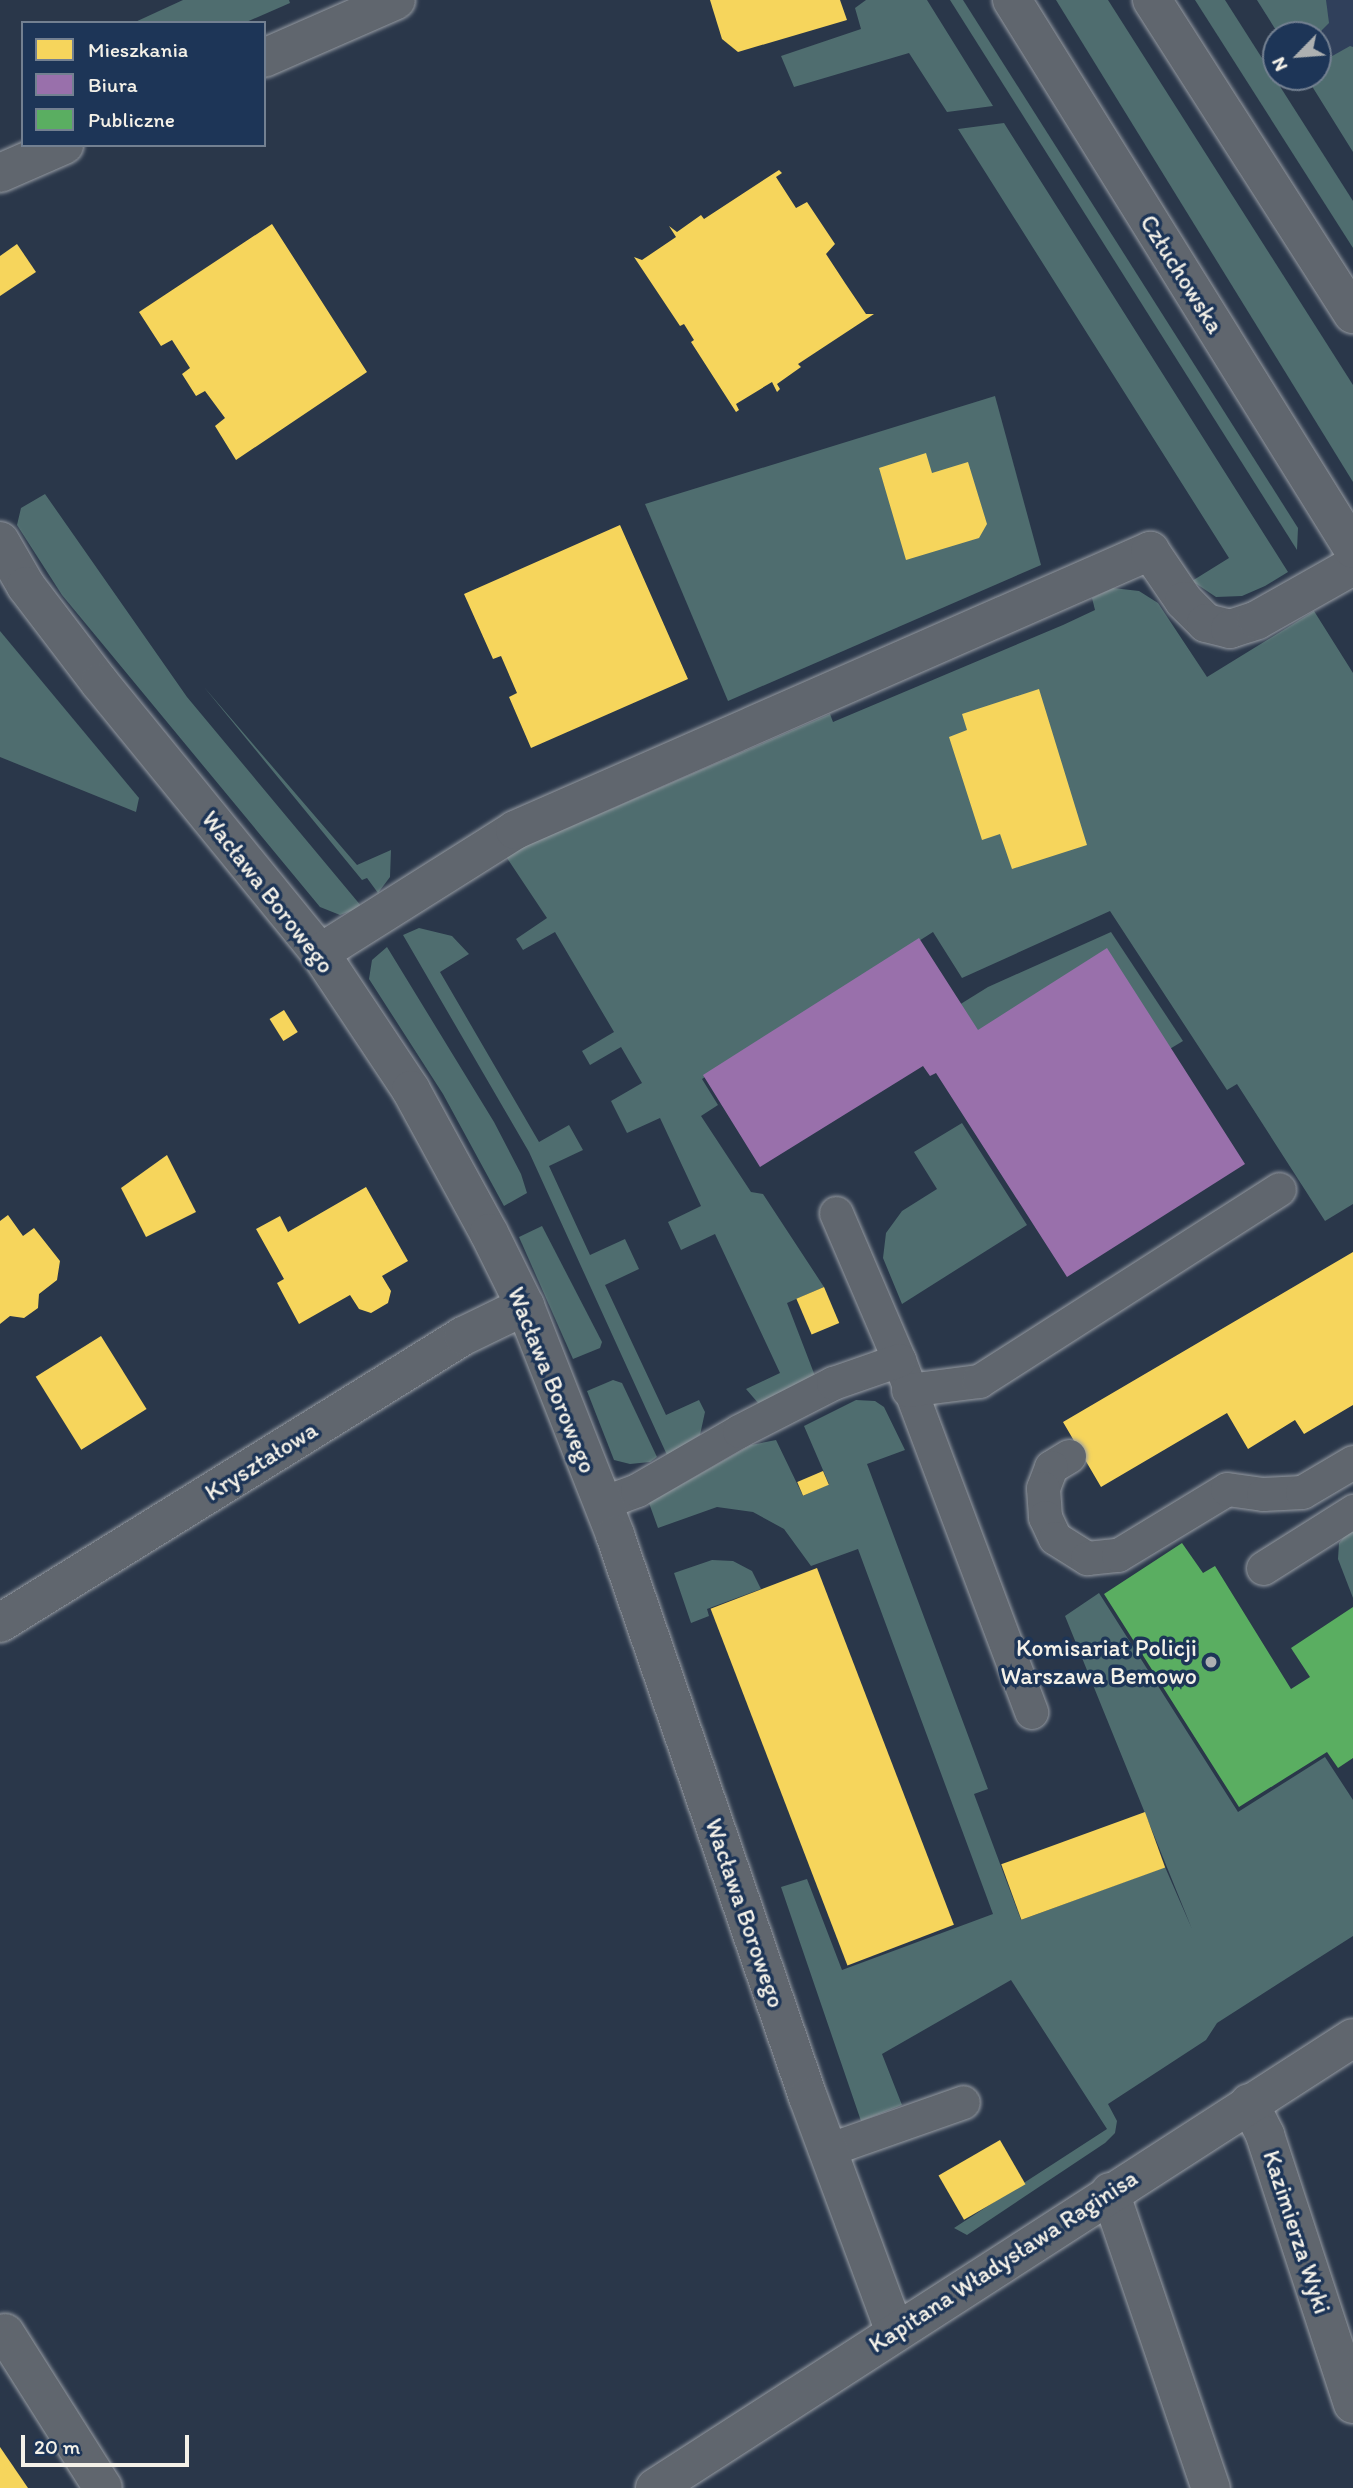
<!DOCTYPE html>
<meta charset="utf-8">
<style>
body{margin:0}
#map{position:relative;width:1353px;height:2488px;overflow:hidden;background:#2a374a;font-family:Itim,sans-serif}
div>[style]{position:absolute}
.built>*{inset:0;background:#30405b}
.green>*{inset:0;background:#4f6d6f}
.homes>*{inset:0;background:#f6d55c;transform-origin:0 0}
.offices>*{inset:0;background:#9970ab}
.public>*{inset:0;background:#5aae61}
.roads{filter:drop-shadow(0 0 2px #979ca3) drop-shadow(0 0 2px #979ca3)}
.service>*{height:33px;margin:-16.5px;padding:0 16.5px;transform-origin:16.5px;border-radius:16.5px;background:#60666e}
.minor>*{height:38px;margin:-19px;padding:0 19px;transform-origin:19px;border-radius:19px;background:#60666e}
.tertiary>*{height:38px;margin:-19px;padding:0 19px;transform-origin:19px;border-radius:19px;background:#60666e}
.dots>*{width:19px;height:19px;translate:-50% -50%;box-sizing:border-box;border:4px solid #1d3557;border-radius:50%}
span{translate:-50% -50%;white-space:nowrap;text-align:center;line-height:1.15;-webkit-text-stroke:7px #1d3557;paint-order:stroke}
.street-label{font-size:24px;color:#f4f1e8}
.poi-label{font-size:24px;color:#f4f1e8}
.right{translate:-100% -50%;text-align:right}
.legend{position:absolute;left:21px;top:21px;width:245px;height:126px;box-sizing:border-box;background:#1d3557;border:2px solid #738091;margin:0;padding:9px 12px;list-style:none;font-size:21px;color:#f4f1e8}
.legend li{display:flex;align-items:center;gap:14px;height:35px}
.legend b{width:35px;border:2px solid #738091}
.north{position:absolute;left:1262px;top:21px;width:70px;height:70px;box-sizing:border-box;background:#1d3557;border:2px solid #738091;border-radius:50%;rotate:245deg;font-size:19px;font-weight:700;line-height:28px;text-align:center;color:#f4f1e8}
.north::after{content:'';display:block;margin:auto;width:24px;height:32px;background:#adb0b1;clip-path:polygon(50% 0,100% 100%,50% 72%,0 100%)}
.scale{position:absolute;left:21px;top:2435px;width:168px;height:32px;box-sizing:border-box;border:4px solid #f4f1e8;border-top:0;padding-left:9px;font-size:21px;line-height:24px;white-space:nowrap;color:#f4f1e8;-webkit-text-stroke:5px #1d3557;paint-order:stroke}
</style>
<div id="map">
<div class="built">
<div style="clip-path:polygon(1257px 0,1353px 0,1353px 47px,1318px 64px,1318px 35px,1279px 35px)"></div>
</div>
<div class="green">
<div style="clip-path:polygon(183px 0,289px 0,290px 3px,244px 23px,133px 23px)"></div>
<div style="clip-path:polygon(866px 0,927px 0,993px 106px,947px 112px,909px 53px,794px 87px,781px 56px,861px 29px,855px 8px)"></div>
<div style="clip-path:polygon(950px 0,963px 0,1298px 528px,1297px 550px)"></div>
<div style="clip-path:polygon(1056px 0,1108px 0,1353px 385px,1353px 482px)"></div>
<div style="clip-path:polygon(1195px 0,1225px 0,1353px 201px,1353px 248px)"></div>
<div style="clip-path:polygon(1257px 0,1326px 0,1329px 23px,1317px 35px,1279px 35px)"></div>
<div style="clip-path:polygon(1350px 46px,1353px 47px,1353px 152px,1310px 83px,1311px 77px,1318px 77px,1318px 64px)"></div>
<div style="clip-path:polygon(1004px 123px,1288px 572px,1265px 586px,1242px 596px,1216px 597px,1192px 581px,1229px 558px,958px 129px)"></div>
<div style="clip-path:polygon(995px 396px,1041px 565px,728px 701px,645px 504px)"></div>
<div style="clip-path:polygon(45px 494px,187px 697px,362px 907px,340px 915px,320px 907px,62px 595px,17px 525px,21px 508px)"></div>
<div style="clip-path:polygon(1113px 588px,1139px 591px,1158px 603px,1207px 677px,1314px 611px,1353px 673px,1353px 1204px,1325px 1221px,1237px 1084px,1227px 1090px,1110px 911px,962px 978px,933px 932px,702px 1079px,718px 1105px,701px 1116px,751px 1192px,763px 1194px,824px 1287px,787px 1303px,815px 1376px,759px 1404px,746px 1389px,780px 1373px,715px 1234px,681px 1250px,668px 1222px,701px 1206px,660px 1118px,627px 1133px,611px 1101px,642px 1083px,621px 1047px,590px 1065px,582px 1051px,614px 1032px,555px 932px,523px 950px,516px 939px,547px 918px,505px 855px,830px 714px,833px 722px,1063px 625px,1095px 610px,1092px 598px)"></div>
<div style="clip-path:polygon(0 631px,139px 798px,136px 812px,0 757px)"></div>
<div style="clip-path:polygon(204px 687px,357px 865px,391px 850px,390px 877px,378px 893px,367px 878px,362px 880px)"></div>
<div style="clip-path:polygon(419px 928px,452px 936px,469px 954px,440px 972px,539px 1142px,569px 1125px,583px 1150px,549px 1166px,590px 1255px,625px 1239px,639px 1269px,605px 1285px,666px 1415px,699px 1400px,705px 1412px,700px 1435px,667px 1455px,529px 1152px,403px 935px)"></div>
<div style="clip-path:polygon(1111px 932px,1183px 1041px,1168px 1050px,978px 1037px,959px 1005px,988px 987px)"></div>
<div style="clip-path:polygon(387px 947px,494px 1122px,521px 1174px,527px 1193px,504px 1206px,443px 1094px,369px 979px,372px 960px)"></div>
<div style="clip-path:polygon(962px 1123px,1027px 1225px,902px 1304px,883px 1258px,886px 1233px,902px 1211px,937px 1189px,914px 1152px)"></div>
<div style="clip-path:polygon(542px 1226px,602px 1342px,600px 1348px,573px 1359px,519px 1237px)"></div>
<div style="clip-path:polygon(613px 1380px,622px 1383px,657px 1457px,650px 1462px,630px 1464px,614px 1460px,587px 1391px)"></div>
<div style="clip-path:polygon(856px 1400px,875px 1401px,884px 1407px,905px 1450px,867px 1464px,988px 1789px,974px 1794px,1021px 1920px,1165px 1867px,1192px 1929px,1065px 1616px,1099px 1593px,1238px 1812px,1325px 1757px,1353px 1800px,1353px 1936px,1217px 2023px,1206px 2040px,1108px 2104px,1117px 2121px,1115px 2133px,1105px 2143px,967px 2235px,954px 2228px,1107px 2129px,1011px 1980px,882px 2054px,902px 2105px,861px 2121px,781px 1887px,807px 1879px,842px 1970px,993px 1914px,858px 1549px,811px 1566px,784px 1529px,753px 1512px,717px 1507px,658px 1528px,649px 1503px,751px 1445px,776px 1440px,803px 1496px,829px 1484px,804px 1426px)"></div>
<div style="clip-path:polygon(1353px 1526px,1353px 1598px,1338px 1559px,1339px 1543px)"></div>
<div style="clip-path:polygon(712px 1560px,733px 1561px,752px 1571px,761px 1589px,707px 1609px,709px 1616px,691px 1623px,674px 1573px)"></div>
</div>
<div class="homes">
<div style="clip-path:polygon(710px 0,840px 0,847px 20px,738px 52px,722px 39px)"></div>
<div style="clip-path:polygon(779px 170px,782px 173px,776px 177px,796px 208px,807px 202px,835px 244px,826px 254px,845px 283px,866px 314px,874px 314px,798px 364px,801px 367px,777px 384px,780px 389px,777px 392px,772px 382px,736px 404px,739px 410px,736px 412px,691px 342px,694px 340px,684px 324px,680px 326px,634px 257px,642px 260px,676px 237px,669px 226px,677px 232px,701px 215px,704px 219px)"></div>
<div style="clip-path:polygon(272px 224px,367px 372px,236px 460px,215px 426px,225px 418px,205px 391px,196px 396px,182px 374px,190px 368px,172px 340px,161px 346px,139px 312px)"></div>
<div style="clip-path:polygon(17px 244px,36px 272px,0 296px,0 256px)"></div>
<div style="clip-path:polygon(926px 453px,932px 473px,968px 462px,987px 524px,979px 538px,906px 560px,879px 468px)"></div>
<div style="clip-path:polygon(620px 525px,688px 679px,531px 748px,509px 697px,517px 693px,501px 656px,493px 659px,464px 594px)"></div>
<div style="clip-path:polygon(1039px 689px,1087px 845px,1012px 869px,1000px 834px,982px 840px,949px 737px,967px 730px,962px 714px)"></div>
<div style="left:284px;top:1010px;width:26px;height:17px;rotate:58deg"></div>
<div style="clip-path:polygon(167px 1155px,196px 1212px,146px 1237px,121px 1188px)"></div>
<div style="clip-path:polygon(366px 1187px,408px 1261px,382px 1276px,391px 1291px,388px 1303px,371px 1313px,359px 1309px,350px 1295px,299px 1324px,277px 1283px,284px 1279px,256px 1229px,280px 1216px,288px 1232px)"></div>
<div style="clip-path:polygon(8px 1215px,23px 1236px,34px 1228px,60px 1261px,57px 1280px,39px 1294px,38px 1308px,24px 1318px,10px 1316px,0 1324px,0 1221px)"></div>
<div style="clip-path:polygon(1353px 1252px,1353px 1405px,1304px 1434px,1295px 1420px,1248px 1449px,1227px 1413px,1101px 1487px,1063px 1422px)"></div>
<div style="left:824px;top:1287px;width:39px;height:30px;rotate:67deg"></div>
<div style="left:101px;top:1336px;width:86px;height:77px;rotate:58deg"></div>
<div style="left:823px;top:1471px;width:15px;height:28px;rotate:67deg"></div>
<div style="left:817px;top:1568px;width:382px;height:114px;rotate:69deg"></div>
<div style="left:1145px;top:1812px;width:59px;height:153px;rotate:70deg"></div>
<div style="left:1000px;top:2140px;width:51px;height:71px;rotate:60deg"></div>
<div style="clip-path:polygon(0 2447px,28px 2488px,0 2488px)"></div>
</div>
<div class="offices">
<div style="clip-path:polygon(919px 938px,978px 1030px,1107px 948px,1245px 1164px,1067px 1277px,936px 1073px,930px 1076px,923px 1066px,760px 1167px,703px 1075px)"></div>
</div>
<div class="public">
<div style="clip-path:polygon(1182px 1543px,1203px 1573px,1215px 1566px,1291px 1689px,1310px 1677px,1291px 1648px,1353px 1607px,1353px 1758px,1338px 1768px,1327px 1752px,1239px 1807px,1104px 1594px)"></div>
</div>
<div class="roads">
<div class="service">
<div style="left:836px;top:1213px;width:160px;rotate:66.8deg"></div>
<div style="left:899px;top:1360px;width:376px;rotate:69.4deg"></div>
<div style="left:908px;top:1390px;width:72px;rotate:-7.2deg"></div>
<div style="left:979px;top:1381px;width:356px;rotate:-32.6deg"></div>
<div style="left:1069px;top:1456px;width:21px;rotate:149deg"></div>
<div style="left:1051px;top:1467px;width:22px;rotate:111deg"></div>
<div style="left:1043px;top:1488px;width:29px;rotate:86deg"></div>
<div style="left:1045px;top:1517px;width:23px;rotate:65deg"></div>
<div style="left:1055px;top:1538px;width:38px;rotate:32deg"></div>
<div style="left:1087px;top:1558px;width:31px;rotate:-6deg"></div>
<div style="left:1118px;top:1555px;width:127px;rotate:-31.2deg"></div>
<div style="left:1227px;top:1489px;width:36px;rotate:8deg"></div>
<div style="left:1263px;top:1494px;width:39px;rotate:-3deg"></div>
<div style="left:1302px;top:1492px;width:59px;rotate:-30.5deg"></div>
<div style="left:602px;top:1503px;width:37px;rotate:-20deg"></div>
<div style="left:637px;top:1490px;width:118px;rotate:-30deg"></div>
<div style="left:739px;top:1431px;width:106px;rotate:-27.1deg"></div>
<div style="left:833px;top:1383px;width:70px;rotate:-19.2deg"></div>
<div style="left:1263px;top:1568px;width:107px;rotate:-32.3deg"></div>
<div style="left:827px;top:2150px;width:144px;rotate:-19.4deg"></div>
</div>
<div class="minor">
<div style="left:264px;top:58px;width:144px;rotate:-23.7deg"></div>
<div style="left:0;top:173px;width:70px;rotate:-23.6deg"></div>
<div style="left:0;top:541px;width:52px;rotate:60deg"></div>
<div style="left:26px;top:586px;width:122px;rotate:52.7deg"></div>
<div style="left:100px;top:683px;width:348px;rotate:50.8deg"></div>
<div style="left:320px;top:953px;width:164px;rotate:56.4deg"></div>
<div style="left:411px;top:1090px;width:163px;rotate:61.4deg"></div>
<div style="left:489px;top:1233px;width:81px;rotate:63.7deg"></div>
<div style="left:525px;top:1306px;width:246px;rotate:68.5deg"></div>
<div style="left:615px;top:1535px;width:594px;rotate:71.05deg"></div>
<div style="left:808px;top:2097px;width:248px;rotate:69.7deg"></div>
<div style="left:320px;top:953px;width:231px;rotate:-32.2deg"></div>
<div style="left:515px;top:830px;width:694px;rotate:-23.72deg"></div>
<div style="left:1150px;top:551px;width:60px;rotate:55.8deg"></div>
<div style="left:1184px;top:601px;width:31px;rotate:45deg"></div>
<div style="left:1206px;top:623px;width:25px;rotate:14deg"></div>
<div style="left:1230px;top:629px;width:28px;rotate:-18deg"></div>
<div style="left:1257px;top:620px;width:110px;rotate:-29.4deg"></div>
<div style="left:0;top:1623px;width:545px;rotate:-31.79deg"></div>
<div style="left:463px;top:1336px;width:69px;rotate:-25.8deg"></div>
<div style="left:1249px;top:2103px;width:36px;rotate:63deg"></div>
<div style="left:1265px;top:2135px;width:283px;rotate:71.9deg"></div>
<div style="left:1110px;top:2192px;width:313px;rotate:71.2deg"></div>
<div style="left:5px;top:2333px;width:183px;rotate:57.7deg"></div>
<div style="left:655px;top:2488px;width:830px;rotate:-32.81deg"></div>
</div>
<div class="tertiary">
<div style="left:1012px;top:0;width:646px;rotate:58.15deg"></div>
<div style="left:1152px;top:0;width:373px;rotate:57.4deg"></div>
</div>
</div>
<div class="dots">
<div style="left:1211px;top:1662px;background:#adb0b1"></div>
</div>
<div class="street-label">
<span style="left:1182px;top:274px;rotate:58deg">Człuchowska</span>
<span style="left:268px;top:892px;rotate:52deg">Wacława Borowego</span>
<span style="left:552px;top:1380px;rotate:68deg">Wacława Borowego</span>
<span style="left:261px;top:1461px;rotate:-32deg">Kryształowa</span>
<span style="left:745px;top:1913px;rotate:71deg">Wacława Borowego</span>
<span style="left:1297px;top:2232px;rotate:72deg">Kazimierza Wyki</span>
<span style="left:1003px;top:2261px;rotate:-33deg">Kapitana Władysława Raginisa</span>
</div>
<div class="poi-label">
<span class="right" style="left:1197px;top:1662px">Komisariat Policji<br>Warszawa Bemowo</span>
</div>
<ul class="legend">
<li><b style="height:19px;background:#f6d55c"></b>Mieszkania</li>
<li><b style="height:19px;background:#9970ab"></b>Biura</li>
<li><b style="height:19px;background:#5aae61"></b>Publiczne</li>
</ul>
<div class="north">N</div>
<div class="scale">20 m</div>
</div>
